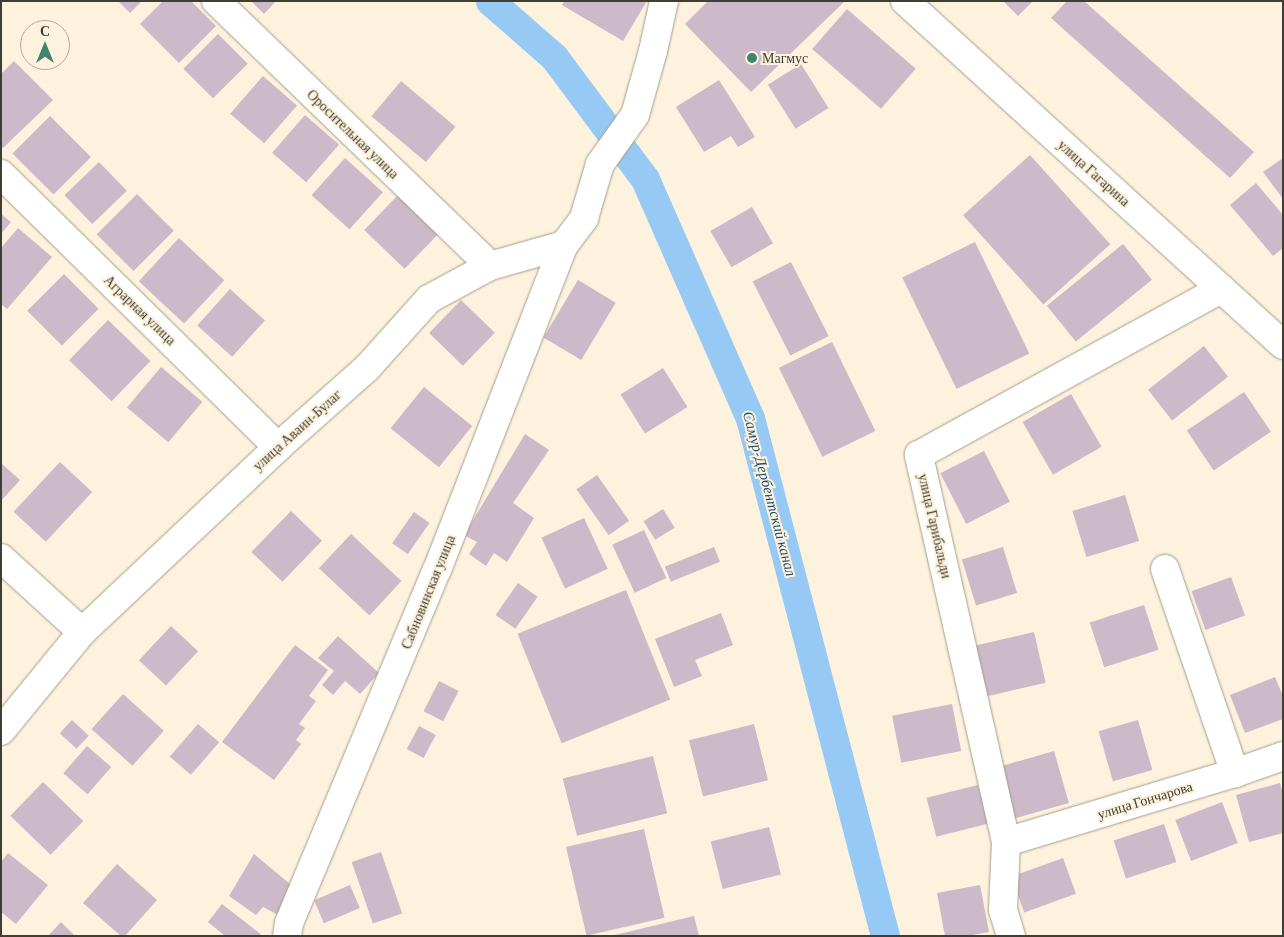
<!DOCTYPE html>
<meta charset="utf-8">
<style>
body{margin:0}
#map{position:relative;width:1284px;height:937px;overflow:hidden;background:#fcf2dd;font-family:"Crimson Pro",serif}
div>[style]{position:absolute}
.canal>*{height:29px;margin:-14.5px;padding:0 14.5px;transform-origin:14.5px;border-radius:14.5px;background:#97c9f5}
.building>*{inset:0;background:#ccb9c9;transform-origin:0 0}
.roads{filter:drop-shadow(0 0 1px #a69d89) drop-shadow(0 0 1px #a69d89)}
.minor>*{height:28px;margin:-14px;padding:0 14px;transform-origin:14px;border-radius:14px;background:#fff}
.primary>*{height:28px;margin:-14px;padding:0 14px;transform-origin:14px;border-radius:14px;background:#fff}
.dots>*{width:14px;height:14px;translate:-50% -50%;box-sizing:border-box;border:2px solid #fcf2dd;border-radius:50%}
span{translate:-50% -50%;white-space:nowrap;text-align:center;line-height:1.15;-webkit-text-stroke:4px #fcf2dd;paint-order:stroke}
.poi-label{font-size:14px;color:#403d34}
.left{translate:0 -50%;text-align:left}
.street-label{font-size:14px;color:#403d34}
.water-label{font-size:15px;color:#1e4c71;font-style:italic}
.frame{position:absolute;inset:0;border:2px solid #403d34;pointer-events:none}
.north{position:absolute;left:20px;top:20px;width:50px;height:50px;box-sizing:border-box;background:#fcf2dd;border:1px solid #b1aa99;border-radius:50%;rotate:0deg;font-size:14px;font-weight:700;line-height:20px;text-align:center;color:#403d34}
.north::after{content:'';display:block;margin:auto;width:18px;height:22px;background:#428271;clip-path:polygon(50% 0,100% 100%,50% 72%,0 100%)}
</style>
<div id="map">
<div class="canal">
<div style="left:490px;top:1px;width:85px;rotate:41.2deg"></div>
<div style="left:554px;top:57px;width:152px;rotate:53.3deg"></div>
<div style="left:645px;top:179px;width:261px;rotate:66.3deg"></div>
<div style="left:750px;top:418px;width:535px;rotate:75.39deg"></div>
</div>
<div class="building">
<div style="clip-path:polygon(118px 1px,142px 1px,130px 13px)"></div>
<div style="clip-path:polygon(163px 1px,191px 1px,216px 26px,179px 63px,140px 24px)"></div>
<div style="clip-path:polygon(251px 1px,276px 1px,264px 14px)"></div>
<div style="clip-path:polygon(564px 1px,647px 1px,623px 41px,562px 5px)"></div>
<div style="clip-path:polygon(708px 1px,845px 1px,751px 92px,685px 24px)"></div>
<div style="clip-path:polygon(1003px 1px,1033px 1px,1018px 16px)"></div>
<div style="clip-path:polygon(1067px 1px,1084px 1px,1254px 152px,1230px 178px,1051px 18px)"></div>
<div style="left:847px;top:9px;width:91px;height:53px;rotate:41deg"></div>
<div style="left:218px;top:34px;width:42px;height:49px;rotate:45deg"></div>
<div style="clip-path:polygon(14px 61px,53px 100px,3px 148px,1px 146px,1px 74px)"></div>
<div style="left:801px;top:64px;width:52px;height:39px;rotate:58deg"></div>
<div style="left:263px;top:76px;width:45px;height:50px;rotate:41deg"></div>
<div style="clip-path:polygon(719px 80px,755px 137px,738px 147px,731px 136px,704px 152px,676px 107px)"></div>
<div style="left:401px;top:81px;width:71px;height:46px;rotate:40deg"></div>
<div style="left:305px;top:115px;width:45px;height:50px;rotate:41deg"></div>
<div style="left:50px;top:116px;width:58px;height:53px;rotate:45deg"></div>
<div style="left:1030px;top:155px;width:120px;height:90px;rotate:48deg"></div>
<div style="left:345px;top:158px;width:51px;height:50px;rotate:42deg"></div>
<div style="clip-path:polygon(1283px 158px,1283px 199px,1263px 172px)"></div>
<div style="left:99px;top:162px;width:40px;height:48px;rotate:46deg"></div>
<div style="clip-path:polygon(1256px 183px,1283px 215px,1283px 248px,1273px 256px,1230px 205px)"></div>
<div style="left:137px;top:194px;width:52px;height:57px;rotate:45deg"></div>
<div style="left:399px;top:194px;width:56px;height:50px;rotate:44deg"></div>
<div style="left:752px;top:207px;width:42px;height:48px;rotate:60deg"></div>
<div style="clip-path:polygon(1px 214px,11px 222px,1px 234px)"></div>
<div style="clip-path:polygon(18px 228px,52px 257px,7px 309px,1px 304px,1px 248px)"></div>
<div style="left:179px;top:238px;width:62px;height:59px;rotate:43deg"></div>
<div style="left:975px;top:242px;width:124px;height:81px;rotate:64deg"></div>
<div style="left:1123px;top:244px;width:46px;height:98px;rotate:51deg"></div>
<div style="left:791px;top:262px;width:83px;height:43px;rotate:63deg"></div>
<div style="left:64px;top:274px;width:49px;height:52px;rotate:45deg"></div>
<div style="left:578px;top:280px;width:44px;height:67px;rotate:31deg"></div>
<div style="left:230px;top:289px;width:47px;height:49px;rotate:42deg"></div>
<div style="left:461px;top:300px;width:47px;height:46px;rotate:44deg"></div>
<div style="left:108px;top:320px;width:59px;height:56px;rotate:44deg"></div>
<div style="left:832px;top:342px;width:99px;height:59px;rotate:64deg"></div>
<div style="left:1204px;top:346px;width:39px;height:71px;rotate:52deg"></div>
<div style="left:161px;top:367px;width:54px;height:53px;rotate:40deg"></div>
<div style="left:663px;top:368px;width:46px;height:50px;rotate:58deg"></div>
<div style="left:424px;top:387px;width:62px;height:53px;rotate:39deg"></div>
<div style="left:1244px;top:392px;width:48px;height:69px;rotate:56deg"></div>
<div style="left:1071px;top:394px;width:61px;height:56px;rotate:60deg"></div>
<div style="clip-path:polygon(525px 434px,549px 450px,513px 503px,534px 518px,507px 562px,494px 553px,486px 566px,469px 554px,477px 542px,464px 535px)"></div>
<div style="left:984px;top:451px;width:57px;height:49px;rotate:63deg"></div>
<div style="left:60px;top:462px;width:44px;height:68px;rotate:43deg"></div>
<div style="clip-path:polygon(1px 463px,20px 480px,1px 501px)"></div>
<div style="left:597px;top:475px;width:56px;height:25px;rotate:55deg"></div>
<div style="left:1125px;top:495px;width:48px;height:55px;rotate:73deg"></div>
<div style="left:663px;top:509px;width:22px;height:23px;rotate:58deg"></div>
<div style="left:291px;top:511px;width:43px;height:57px;rotate:44deg"></div>
<div style="left:414px;top:512px;width:19px;height:38px;rotate:35deg"></div>
<div style="left:584px;top:518px;width:56px;height:47px;rotate:65deg"></div>
<div style="left:644px;top:530px;width:53px;height:35px;rotate:65deg"></div>
<div style="left:351px;top:534px;width:69px;height:47px;rotate:43deg"></div>
<div style="left:714px;top:547px;width:16px;height:53px;rotate:68deg"></div>
<div style="left:1003px;top:547px;width:48px;height:43px;rotate:73deg"></div>
<div style="left:1231px;top:577px;width:41px;height:42px;rotate:70deg"></div>
<div style="left:518px;top:583px;width:24px;height:39px;rotate:35deg"></div>
<div style="left:626px;top:590px;width:118px;height:117px;rotate:68deg"></div>
<div style="left:1144px;top:605px;width:47px;height:57px;rotate:72deg"></div>
<div style="clip-path:polygon(721px 613px,733px 645px,695px 660px,702px 676px,674px 687px,655px 639px)"></div>
<div style="left:171px;top:626px;width:37px;height:47px;rotate:43deg"></div>
<div style="left:1034px;top:632px;width:52px;height:61px;rotate:77deg"></div>
<div style="clip-path:polygon(338px 636px,379px 673px,360px 694px,345px 681px,333px 695px,322px 685px,334px 671px,318px 658px)"></div>
<div style="clip-path:polygon(295px 645px,328px 670px,309px 696px,316px 701px,299px 724px,305px 728px,296px 740px,301px 744px,274px 780px,222px 742px)"></div>
<div style="clip-path:polygon(1275px 677px,1283px 696px,1283px 719px,1245px 733px,1230px 695px)"></div>
<div style="left:439px;top:681px;width:22px;height:34px;rotate:27deg"></div>
<div style="left:123px;top:694px;width:55px;height:47px;rotate:42deg"></div>
<div style="left:952px;top:704px;width:48px;height:61px;rotate:79deg"></div>
<div style="left:72px;top:720px;width:23px;height:18px;rotate:43deg"></div>
<div style="left:1138px;top:720px;width:52px;height:41px;rotate:74deg"></div>
<div style="left:198px;top:724px;width:28px;height:43px;rotate:41deg"></div>
<div style="left:754px;top:724px;width:58px;height:67px;rotate:76deg"></div>
<div style="left:419px;top:726px;width:19px;height:26px;rotate:28deg"></div>
<div style="left:87px;top:746px;width:32px;height:36px;rotate:41deg"></div>
<div style="left:1054px;top:751px;width:54px;height:57px;rotate:74deg"></div>
<div style="left:653px;top:756px;width:59px;height:93px;rotate:76deg"></div>
<div style="left:43px;top:782px;width:56px;height:47px;rotate:44deg"></div>
<div style="clip-path:polygon(1280px 783px,1283px 794px,1283px 833px,1249px 842px,1236px 795px)"></div>
<div style="left:978px;top:785px;width:40px;height:53px;rotate:76deg"></div>
<div style="left:1222px;top:802px;width:44px;height:50px;rotate:69deg"></div>
<div style="left:1164px;top:824px;width:40px;height:53px;rotate:72deg"></div>
<div style="left:769px;top:827px;width:49px;height:60px;rotate:76deg"></div>
<div style="left:644px;top:829px;width:91px;height:80px;rotate:77deg"></div>
<div style="left:381px;top:852px;width:65px;height:31px;rotate:71deg"></div>
<div style="clip-path:polygon(8px 853px,48px 885px,16px 924px,1px 912px,1px 862px)"></div>
<div style="clip-path:polygon(254px 854px,290px 884px,282px 917px,263px 907px,256px 915px,229px 896px)"></div>
<div style="left:1063px;top:858px;width:38px;height:55px;rotate:70deg"></div>
<div style="clip-path:polygon(117px 864px,157px 900px,125px 936px,121px 936px,83px 903px)"></div>
<div style="left:350px;top:885px;width:25px;height:39px;rotate:67deg"></div>
<div style="clip-path:polygon(980px 885px,989px 932px,967px 936px,945px 936px,937px 893px)"></div>
<div style="clip-path:polygon(222px 904px,263px 936px,225px 936px,208px 922px)"></div>
<div style="clip-path:polygon(694px 916px,699px 936px,615px 936px,615px 935px)"></div>
<div style="clip-path:polygon(61px 922px,75px 936px,48px 936px)"></div>
</div>
<div class="roads">
<div class="minor">
<div style="left:216px;top:1px;width:381px;rotate:44deg"></div>
<div style="left:1px;top:174px;width:389px;rotate:44.6deg"></div>
<div style="left:1px;top:558px;width:110px;rotate:42.4deg"></div>
<div style="left:1165px;top:569px;width:216px;rotate:71.1deg"></div>
<div style="left:1px;top:731px;width:128px;rotate:-50.7deg"></div>
<div style="left:82px;top:632px;width:270px;rotate:-43.3deg"></div>
<div style="left:278px;top:447px;width:119px;rotate:-41.6deg"></div>
<div style="left:367px;top:368px;width:93px;rotate:-48.1deg"></div>
<div style="left:429px;top:299px;width:69px;rotate:-28.4deg"></div>
<div style="left:490px;top:266px;width:77px;rotate:-15.8deg"></div>
<div style="left:564px;top:245px;width:34px;rotate:-53deg"></div>
<div style="left:584px;top:218px;width:56px;rotate:-73.5deg"></div>
<div style="left:600px;top:164px;width:60px;rotate:-54.5deg"></div>
<div style="left:635px;top:115px;width:66px;rotate:-74.3deg"></div>
<div style="left:653px;top:51px;width:51px;rotate:-77.6deg"></div>
<div style="left:1006px;top:842px;width:239px;rotate:-16.8deg"></div>
<div style="left:1235px;top:773px;width:51px;rotate:-19.5deg"></div>
<div style="left:287px;top:936px;width:13px;rotate:-81deg"></div>
<div style="left:289px;top:923px;width:383px;rotate:-67.3deg"></div>
<div style="left:437px;top:570px;width:349px;rotate:-68.7deg"></div>
<div style="left:1011px;top:936px;width:27px;rotate:-107deg"></div>
<div style="left:1003px;top:910px;width:68px;rotate:-87.5deg"></div>
<div style="left:1006px;top:842px;width:397px;rotate:-102.7deg"></div>
<div style="left:919px;top:455px;width:345px;rotate:-28.8deg"></div>
</div>
<div class="primary">
<div style="left:905px;top:1px;width:511px;rotate:42.3deg"></div>
</div>
</div>
<div class="dots">
<div style="left:752px;top:58px;background:#428271"></div>
</div>
<div class="poi-label">
<span class="left" style="left:762px;top:58px">Магмус</span>
</div>
<div class="street-label">
<span style="left:353px;top:134px;rotate:44deg">Оросительная улица</span>
<span style="left:1094px;top:173px;rotate:42deg">улица Гагарина</span>
<span style="left:140px;top:310px;rotate:44deg">Аграрная улица</span>
<span style="left:297px;top:430px;rotate:-42deg">улица Аваин-Булаг</span>
<span style="left:935px;top:526px;rotate:77deg">улица Гарибальди</span>
<span style="left:428px;top:592px;rotate:-68deg">Сабновинская улица</span>
<span style="left:1145px;top:800px;rotate:-17deg">улица Гончарова</span>
</div>
<div class="water-label">
<span style="left:769px;top:494px;rotate:75deg">Самур-Дербентский канал</span>
</div>
<div class="frame"></div>
<div class="north">С</div>
</div>
